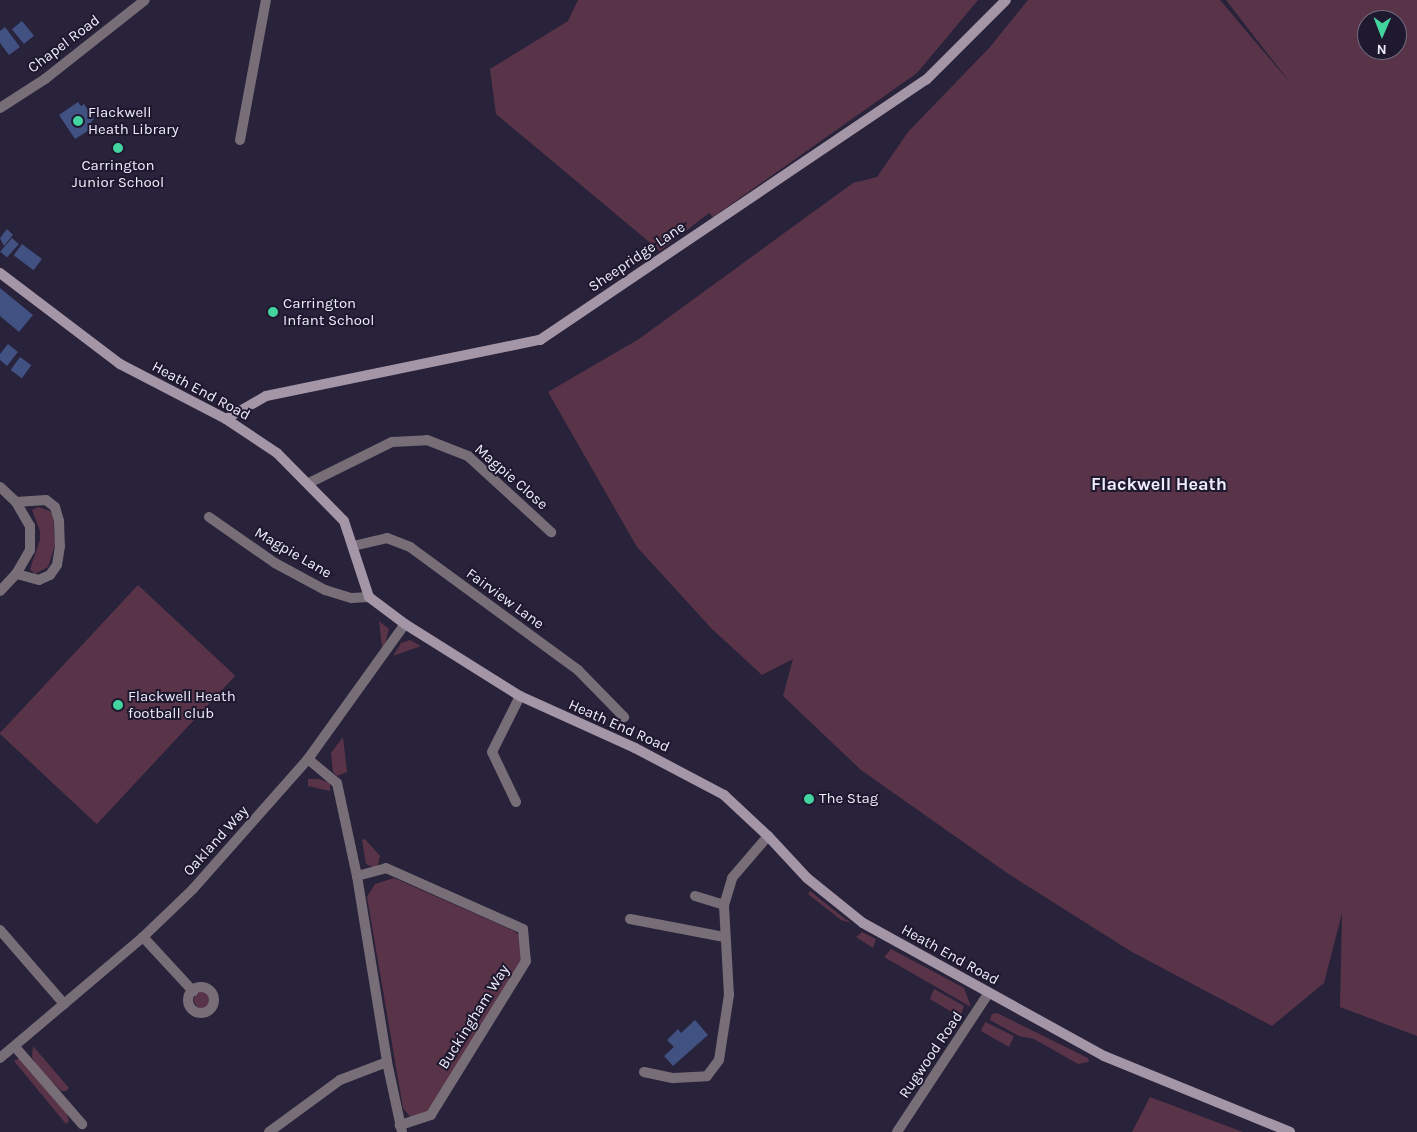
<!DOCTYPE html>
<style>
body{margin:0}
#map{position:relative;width:1417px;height:1132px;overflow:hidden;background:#28223a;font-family:Karla,sans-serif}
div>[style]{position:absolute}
.green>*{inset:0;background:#593448;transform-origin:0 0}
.round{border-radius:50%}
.building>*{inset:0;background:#415182;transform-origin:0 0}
.street>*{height:10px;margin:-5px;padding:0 5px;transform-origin:5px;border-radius:5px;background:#776e78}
.street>.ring{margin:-5px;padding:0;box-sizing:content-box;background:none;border:10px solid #776e78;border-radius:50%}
.secondary>*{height:10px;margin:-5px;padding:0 5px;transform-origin:5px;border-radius:5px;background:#a496a7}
.dots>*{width:14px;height:14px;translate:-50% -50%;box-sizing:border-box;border:2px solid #1e192f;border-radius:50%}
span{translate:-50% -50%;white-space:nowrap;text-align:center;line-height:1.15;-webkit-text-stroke:4px #1e192f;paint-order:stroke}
.street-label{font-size:15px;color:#efecfc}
.poi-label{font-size:15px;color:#efecfc}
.left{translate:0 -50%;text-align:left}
.quarter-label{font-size:18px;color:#efecfc;font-weight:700}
.north{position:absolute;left:1357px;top:10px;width:50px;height:50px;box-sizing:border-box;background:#1e192f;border:1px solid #726d81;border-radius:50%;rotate:181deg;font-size:14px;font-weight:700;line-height:20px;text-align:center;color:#efecfc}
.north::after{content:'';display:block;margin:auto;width:18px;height:22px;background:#43d4a0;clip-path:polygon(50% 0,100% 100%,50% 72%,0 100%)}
</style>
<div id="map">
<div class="green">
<div style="clip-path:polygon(578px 0,978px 0,917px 73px,713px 217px,709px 213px,660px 251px,496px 114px,490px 69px,568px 21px)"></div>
<div style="clip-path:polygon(evenodd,1028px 0,1220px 0,1291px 84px,1226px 0,1417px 0,1417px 1036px,1340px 1007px,1342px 913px,1324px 983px,1272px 1026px,1132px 952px,1010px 875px,861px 770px,783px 696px,793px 659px,762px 675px,712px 629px,637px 547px,548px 392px,639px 339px,853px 183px,877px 177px,908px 132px,990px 47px,1028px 0,1367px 20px,1397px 20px,1397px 50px,1367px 50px,1367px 20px)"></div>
<div style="clip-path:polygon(38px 507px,50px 511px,53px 516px,55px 545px,48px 567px,35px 574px,30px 569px,40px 540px,40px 531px,32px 510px)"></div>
<div style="left:138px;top:585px;width:133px;height:203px;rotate:43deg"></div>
<div style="clip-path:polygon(379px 621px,389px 629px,384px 648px,382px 647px)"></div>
<div style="clip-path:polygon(410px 640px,421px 646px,393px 656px,401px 643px)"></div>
<div style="clip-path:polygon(343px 737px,347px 772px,337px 776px,333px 772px,331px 753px)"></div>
<div style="clip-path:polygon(308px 779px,319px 779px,330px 783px,330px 791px,308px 786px)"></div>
<div style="clip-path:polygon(365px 839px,380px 856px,377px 869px,366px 864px,362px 840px)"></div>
<div style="clip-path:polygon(394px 878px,514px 931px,523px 938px,526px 953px,426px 1118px,412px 1119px,403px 1108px,367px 897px,375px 884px)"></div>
<div style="clip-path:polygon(810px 891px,844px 918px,851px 923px,841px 920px,808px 894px)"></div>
<div style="clip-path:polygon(862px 932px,876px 939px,873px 948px,856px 937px)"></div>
<div style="clip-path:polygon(891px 949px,964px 988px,971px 1007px,884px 957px)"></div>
<div style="clip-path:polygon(934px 989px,964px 1006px,960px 1017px,930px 999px)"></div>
<div class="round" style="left:194px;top:991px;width:18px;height:18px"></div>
<div style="clip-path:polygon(997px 1013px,1088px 1058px,1089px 1062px,1078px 1064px,1034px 1039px,1019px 1036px,990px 1020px,992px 1014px)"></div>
<div style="clip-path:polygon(985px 1022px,1014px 1036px,1009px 1047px,981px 1031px)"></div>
<div style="clip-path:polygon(33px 1046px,69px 1088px,66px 1091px,61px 1091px,37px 1066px,32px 1057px)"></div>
<div style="clip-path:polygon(20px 1058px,65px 1109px,69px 1121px,66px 1124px,14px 1061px)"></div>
<div style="clip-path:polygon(1150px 1097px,1243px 1132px,1132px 1132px)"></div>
</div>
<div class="building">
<div style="left:22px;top:21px;width:19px;height:13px;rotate:51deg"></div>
<div style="clip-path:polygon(5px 27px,20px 47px,9px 55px,0 43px,0 31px)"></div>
<div style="clip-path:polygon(78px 102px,81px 106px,84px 104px,94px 119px,91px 122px,94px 127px,75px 139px,59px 115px)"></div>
<div style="clip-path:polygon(7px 229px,13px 235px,4px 246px,0 238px)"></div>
<div style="left:12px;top:238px;width:9px;height:18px;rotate:41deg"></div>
<div style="left:22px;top:244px;width:25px;height:14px;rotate:37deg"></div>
<div style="clip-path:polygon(0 288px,33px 315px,19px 332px,0 316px)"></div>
<div style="clip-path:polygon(8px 344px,18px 352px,7px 366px,0 360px,0 354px)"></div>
<div style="left:20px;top:357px;width:14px;height:16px;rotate:36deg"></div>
<div style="clip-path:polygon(695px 1020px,708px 1035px,673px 1066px,664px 1056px,674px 1047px,667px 1040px,678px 1029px,681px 1033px)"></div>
</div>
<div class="street">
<div style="left:0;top:108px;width:54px;rotate:-32.8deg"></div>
<div style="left:45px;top:79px;width:127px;rotate:-38.3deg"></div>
<div style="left:240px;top:140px;width:142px;rotate:-79.5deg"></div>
<div style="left:309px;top:483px;width:93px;rotate:-26.3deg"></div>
<div style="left:392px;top:442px;width:35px;rotate:-3deg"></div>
<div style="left:427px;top:440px;width:44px;rotate:21.3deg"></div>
<div style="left:468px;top:456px;width:113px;rotate:42.5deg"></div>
<div style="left:0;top:487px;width:22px;rotate:43deg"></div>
<div style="left:16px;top:502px;width:28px;rotate:60deg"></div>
<div style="left:30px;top:526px;width:24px;rotate:90deg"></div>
<div style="left:30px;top:550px;width:28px;rotate:120deg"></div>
<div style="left:16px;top:574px;width:23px;rotate:133deg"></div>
<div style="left:16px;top:502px;width:30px;rotate:-4deg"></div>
<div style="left:46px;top:500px;width:11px;rotate:38deg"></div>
<div style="left:55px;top:507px;width:15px;rotate:74deg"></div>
<div style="left:59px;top:521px;width:25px;rotate:88deg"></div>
<div style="left:60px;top:546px;width:19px;rotate:99deg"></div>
<div style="left:57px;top:565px;width:12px;rotate:125deg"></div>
<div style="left:50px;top:575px;width:12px;rotate:156deg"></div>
<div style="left:39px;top:580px;width:24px;rotate:-165deg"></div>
<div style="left:209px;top:517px;width:80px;rotate:34.9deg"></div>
<div style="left:275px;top:563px;width:57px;rotate:28.4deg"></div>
<div style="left:325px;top:590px;width:28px;rotate:17deg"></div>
<div style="left:352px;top:598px;width:17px;rotate:-3deg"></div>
<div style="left:353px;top:546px;width:35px;rotate:-13deg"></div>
<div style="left:387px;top:538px;width:25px;rotate:21deg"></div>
<div style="left:410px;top:547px;width:208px;rotate:36.2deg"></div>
<div style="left:578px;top:670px;width:66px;rotate:45.6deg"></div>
<div style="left:308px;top:759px;width:38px;rotate:40deg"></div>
<div style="left:337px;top:783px;width:95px;rotate:77.9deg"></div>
<div style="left:357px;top:876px;width:188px;rotate:80.8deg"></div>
<div style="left:387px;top:1062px;width:72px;rotate:77.9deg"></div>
<div style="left:516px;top:802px;width:55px;rotate:-115.6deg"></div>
<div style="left:492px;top:752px;width:63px;rotate:-63.4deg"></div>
<div style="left:357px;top:876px;width:30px;rotate:-15deg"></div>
<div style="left:386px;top:868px;width:150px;rotate:24deg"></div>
<div style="left:523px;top:929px;width:32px;rotate:85deg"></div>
<div style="left:526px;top:961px;width:181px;rotate:121.7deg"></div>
<div style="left:431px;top:1115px;width:33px;rotate:162deg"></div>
<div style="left:695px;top:896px;width:30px;rotate:17deg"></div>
<div style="left:630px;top:919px;width:96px;rotate:10.8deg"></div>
<div style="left:0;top:930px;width:98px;rotate:49.1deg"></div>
<div style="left:143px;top:937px;width:74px;rotate:47.2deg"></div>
<div class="ring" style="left:188px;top:987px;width:16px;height:16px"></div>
<div style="left:16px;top:1048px;width:101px;rotate:49deg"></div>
<div style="left:0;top:1058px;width:187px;rotate:-40.2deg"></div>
<div style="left:143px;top:937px;width:69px;rotate:-43.8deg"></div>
<div style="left:193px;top:889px;width:174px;rotate:-48.5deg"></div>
<div style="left:308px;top:759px;width:166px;rotate:-54.3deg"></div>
<div style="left:644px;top:1072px;width:30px;rotate:12deg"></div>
<div style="left:673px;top:1078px;width:34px;rotate:-3deg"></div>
<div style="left:707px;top:1076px;width:20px;rotate:-53deg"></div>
<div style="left:719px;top:1060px;width:66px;rotate:-81.3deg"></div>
<div style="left:729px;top:995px;width:90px;rotate:-93.2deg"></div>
<div style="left:724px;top:905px;width:28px;rotate:-73deg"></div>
<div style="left:732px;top:878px;width:55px;rotate:-49.4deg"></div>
<div style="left:269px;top:1132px;width:88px;rotate:-36.2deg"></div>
<div style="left:340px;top:1080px;width:50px;rotate:-21deg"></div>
<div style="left:897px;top:1132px;width:165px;rotate:-56.6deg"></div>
</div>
<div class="secondary">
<div style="left:0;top:273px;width:151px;rotate:37.2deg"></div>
<div style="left:120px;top:364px;width:119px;rotate:27.4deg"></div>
<div style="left:226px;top:419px;width:61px;rotate:33.7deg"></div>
<div style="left:277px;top:453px;width:95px;rotate:45.4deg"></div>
<div style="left:344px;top:521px;width:80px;rotate:71.8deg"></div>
<div style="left:369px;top:597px;width:45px;rotate:36.9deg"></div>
<div style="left:405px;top:624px;width:136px;rotate:32.1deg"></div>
<div style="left:520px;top:696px;width:126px;rotate:24.3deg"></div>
<div style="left:635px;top:748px;width:101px;rotate:27.8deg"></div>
<div style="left:724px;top:795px;width:60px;rotate:43deg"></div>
<div style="left:768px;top:836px;width:57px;rotate:47.1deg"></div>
<div style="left:807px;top:878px;width:72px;rotate:38.8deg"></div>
<div style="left:863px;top:923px;width:275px;rotate:28.9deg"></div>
<div style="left:1104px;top:1056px;width:201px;rotate:22.2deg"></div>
<div style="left:226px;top:419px;width:46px;rotate:-29.9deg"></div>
<div style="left:266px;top:396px;width:280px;rotate:-11.6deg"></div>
<div style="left:540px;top:340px;width:465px;rotate:-34deg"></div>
<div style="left:926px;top:80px;width:113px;rotate:-45deg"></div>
</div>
<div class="dots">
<div style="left:78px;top:121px;background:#43d4a0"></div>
<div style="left:118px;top:148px;background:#43d4a0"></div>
<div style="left:273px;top:312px;background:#43d4a0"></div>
<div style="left:118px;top:705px;background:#43d4a0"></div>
<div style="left:809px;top:799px;background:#43d4a0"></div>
</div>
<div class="street-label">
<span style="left:64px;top:44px;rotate:-37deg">Chapel Road</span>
<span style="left:637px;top:257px;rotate:-34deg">Sheepridge Lane</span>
<span style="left:201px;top:391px;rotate:28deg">Heath End Road</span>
<span style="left:511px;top:477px;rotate:41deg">Magpie Close</span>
<span style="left:293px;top:553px;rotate:30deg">Magpie Lane</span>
<span style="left:505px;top:599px;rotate:36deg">Fairview Lane</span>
<span style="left:619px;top:726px;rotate:24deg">Heath End Road</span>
<span style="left:216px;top:841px;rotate:-48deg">Oakland Way</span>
<span style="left:950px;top:955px;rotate:29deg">Heath End Road</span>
<span style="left:474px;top:1017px;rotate:-58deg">Buckingham Way</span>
<span style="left:931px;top:1055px;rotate:-56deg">Rugwood Road</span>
</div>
<div class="poi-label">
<span class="left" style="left:88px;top:121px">Flackwell<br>Heath Library</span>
<span style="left:118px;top:174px">Carrington<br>Junior School</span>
<span class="left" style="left:283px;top:312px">Carrington<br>Infant School</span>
<span class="left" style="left:128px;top:705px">Flackwell Heath<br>football club</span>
<span class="left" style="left:819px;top:799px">The Stag</span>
</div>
<div class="quarter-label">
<span style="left:1159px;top:484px">Flackwell Heath</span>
</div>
<div class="north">N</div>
</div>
